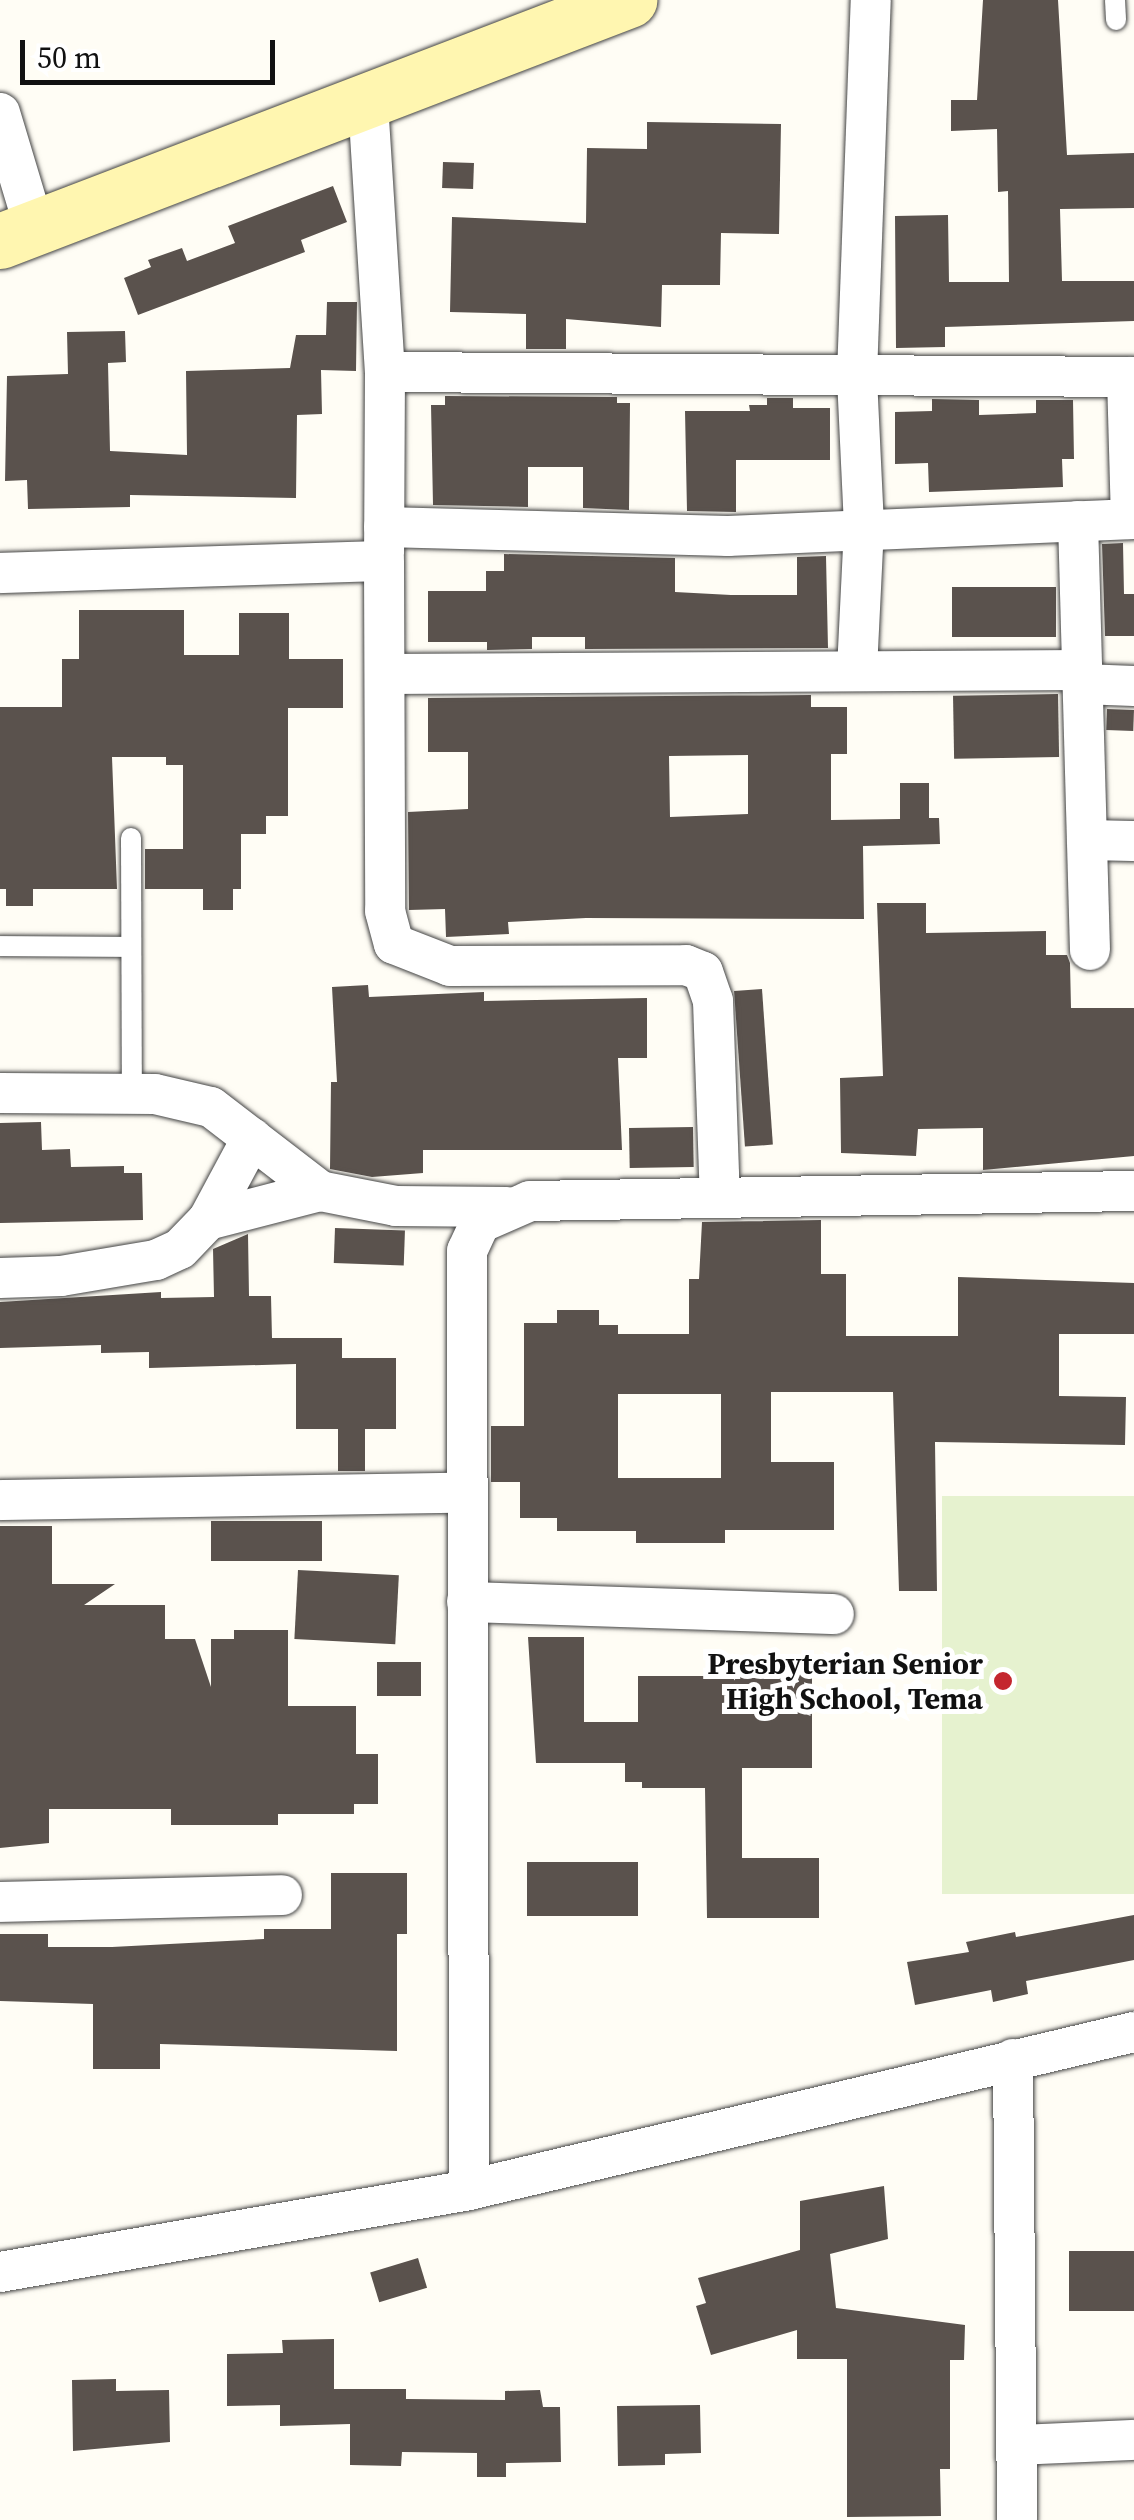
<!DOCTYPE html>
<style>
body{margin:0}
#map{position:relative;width:1134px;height:2520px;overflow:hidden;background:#fffdf5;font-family:"Source Serif 4",serif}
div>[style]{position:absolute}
.pitch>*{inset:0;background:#e6f2cf;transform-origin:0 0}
.building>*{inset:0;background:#5a524d;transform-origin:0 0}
.roads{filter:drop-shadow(0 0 2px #444) drop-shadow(0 0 2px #444)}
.lane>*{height:20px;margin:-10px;padding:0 10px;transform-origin:10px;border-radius:10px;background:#fff}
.street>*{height:40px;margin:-20px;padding:0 20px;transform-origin:20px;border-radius:20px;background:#fff}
.secondary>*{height:55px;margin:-27.5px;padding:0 27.5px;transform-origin:27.5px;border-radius:27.5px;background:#fff6b0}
.dots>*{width:28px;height:28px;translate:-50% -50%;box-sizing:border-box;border:5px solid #fff;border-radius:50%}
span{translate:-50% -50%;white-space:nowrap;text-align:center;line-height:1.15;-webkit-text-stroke:10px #fff;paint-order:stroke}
.poi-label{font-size:30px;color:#111;font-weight:700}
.right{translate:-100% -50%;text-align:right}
.scale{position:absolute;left:20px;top:40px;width:255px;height:45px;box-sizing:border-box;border:5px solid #111;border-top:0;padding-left:12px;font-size:30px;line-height:35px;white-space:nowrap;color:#111;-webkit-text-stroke:8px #fff;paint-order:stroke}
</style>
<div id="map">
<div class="pitch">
<div style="left:1134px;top:1496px;width:398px;height:192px;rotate:90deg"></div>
</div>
<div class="building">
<div style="clip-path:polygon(983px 0,1058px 0,1067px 155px,1134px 153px,1134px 208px,1060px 209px,1062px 281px,1134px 281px,1134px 321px,945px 327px,945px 347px,896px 348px,895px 216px,948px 215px,949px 282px,1009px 282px,1008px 191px,998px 192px,997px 129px,951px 131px,951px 100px,977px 100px)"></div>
<div style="clip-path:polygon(647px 122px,781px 124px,779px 234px,721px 233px,720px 285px,662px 285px,661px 327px,566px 319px,566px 349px,526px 349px,526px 314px,450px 312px,452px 217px,586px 223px,587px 148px,647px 149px)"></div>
<div style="left:443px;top:162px;width:31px;height:26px;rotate:2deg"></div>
<div style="clip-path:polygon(333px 186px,347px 222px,301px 240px,305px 252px,138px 315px,124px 278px,151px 267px,148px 260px,182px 248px,187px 261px,235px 243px,228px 226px)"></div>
<div style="clip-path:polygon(327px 302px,357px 302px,356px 371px,321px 370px,322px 414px,297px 415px,296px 498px,130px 495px,130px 507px,28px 509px,27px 480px,5px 481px,7px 376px,68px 374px,67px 332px,125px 331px,126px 362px,108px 363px,110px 451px,187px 455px,186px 371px,290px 368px,296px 335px,326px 335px)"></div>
<div style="clip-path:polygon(445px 396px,617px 397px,617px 403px,630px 403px,629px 510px,583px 508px,583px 467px,528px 467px,528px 507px,433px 505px,431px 405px,445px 405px)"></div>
<div style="clip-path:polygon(767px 398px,793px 398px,793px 408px,830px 408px,830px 460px,736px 460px,736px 512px,687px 511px,685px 411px,750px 411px,749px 405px,767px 405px)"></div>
<div style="clip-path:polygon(932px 399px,979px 400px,979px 415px,1036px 413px,1036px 400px,1073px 400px,1074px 459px,1062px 459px,1063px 487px,929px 492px,928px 463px,895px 464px,895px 412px,932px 411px)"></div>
<div style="clip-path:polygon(1123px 543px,1124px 594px,1134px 594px,1134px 636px,1105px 636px,1102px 544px)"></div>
<div style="clip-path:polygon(504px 554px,675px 558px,675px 592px,731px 595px,797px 595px,797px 557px,826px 556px,828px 648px,585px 649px,585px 637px,532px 637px,532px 649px,487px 650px,487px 642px,428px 642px,428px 591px,486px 591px,486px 571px,504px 571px)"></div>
<div style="left:952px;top:587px;width:104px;height:50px"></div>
<div style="clip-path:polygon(79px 610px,184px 610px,184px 655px,239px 655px,239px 613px,289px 613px,289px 659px,343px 659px,343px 708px,288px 708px,288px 816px,266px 816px,266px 834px,241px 834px,241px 889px,233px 889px,233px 910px,203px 910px,203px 889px,145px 889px,145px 849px,183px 849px,183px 765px,166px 765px,166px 757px,112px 757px,117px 889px,33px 889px,33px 906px,6px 906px,6px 889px,0 889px,0 707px,62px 707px,62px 659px,79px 659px)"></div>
<div style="left:1058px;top:694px;width:63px;height:105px;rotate:89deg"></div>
<div style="clip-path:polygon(evenodd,811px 695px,811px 707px,847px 707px,847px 754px,831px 754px,831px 820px,900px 819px,900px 783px,929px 783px,929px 818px,939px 818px,940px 844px,863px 846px,864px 919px,586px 918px,508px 922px,509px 934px,446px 937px,445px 909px,409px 910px,408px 812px,468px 809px,468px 752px,428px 752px,428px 698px,811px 695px,748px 755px,748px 814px,670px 817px,669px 756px,748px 755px)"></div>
<div style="left:1107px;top:709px;width:27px;height:21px;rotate:2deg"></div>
<div style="clip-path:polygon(877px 903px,926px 903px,926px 933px,1046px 931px,1046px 955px,1067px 955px,1070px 963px,1071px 1008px,1134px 1008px,1134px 1156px,983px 1170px,983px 1128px,918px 1129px,916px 1156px,841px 1153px,840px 1078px,883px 1076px)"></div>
<div style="clip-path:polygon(368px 985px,369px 997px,484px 992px,484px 1001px,647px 998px,647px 1058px,618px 1058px,622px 1150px,423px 1150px,423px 1173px,372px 1177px,330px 1169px,331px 1082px,337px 1082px,332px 987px)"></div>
<div style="left:762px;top:989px;width:156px;height:28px;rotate:86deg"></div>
<div style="clip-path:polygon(41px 1122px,42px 1150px,70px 1149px,71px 1167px,124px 1166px,124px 1173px,142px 1173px,143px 1220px,0 1223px,0 1123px)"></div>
<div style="left:693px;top:1127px;width:40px;height:64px;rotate:89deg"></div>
<div style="clip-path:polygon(evenodd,821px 1220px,821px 1274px,846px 1274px,846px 1336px,958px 1336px,958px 1277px,1134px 1283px,1134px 1334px,1059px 1334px,1059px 1396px,1126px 1397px,1125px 1445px,935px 1442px,937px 1591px,899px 1591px,893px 1392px,771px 1392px,771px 1462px,834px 1462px,834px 1530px,725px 1530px,725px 1543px,636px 1543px,636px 1531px,557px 1531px,557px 1518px,520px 1518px,520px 1482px,491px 1482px,491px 1426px,524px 1426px,524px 1323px,557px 1323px,557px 1310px,599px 1310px,599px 1325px,618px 1325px,618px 1334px,689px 1334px,689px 1279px,699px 1279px,702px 1222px,821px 1220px,618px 1394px,721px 1394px,721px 1478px,618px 1478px,618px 1394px)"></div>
<div style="left:335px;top:1228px;width:70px;height:35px;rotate:2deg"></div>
<div style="clip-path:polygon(248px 1234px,249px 1296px,271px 1296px,272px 1338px,342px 1338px,342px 1358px,396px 1358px,396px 1429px,365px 1429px,365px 1471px,338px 1471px,338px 1429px,296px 1429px,296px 1364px,149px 1368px,149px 1352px,101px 1353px,101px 1345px,0 1348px,0 1302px,161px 1292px,161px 1298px,214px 1297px,213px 1249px)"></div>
<div style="left:322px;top:1521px;width:40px;height:111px;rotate:90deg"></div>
<div style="clip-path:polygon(0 1526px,52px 1526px,52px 1584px,115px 1584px,84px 1605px,165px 1605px,165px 1639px,195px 1639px,211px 1687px,211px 1639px,234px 1639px,234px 1630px,288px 1630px,288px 1706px,356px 1706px,356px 1754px,378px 1754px,378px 1804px,354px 1804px,354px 1814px,278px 1814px,278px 1825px,171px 1825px,171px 1809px,49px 1809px,49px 1843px,0 1848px)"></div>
<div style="left:298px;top:1570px;width:101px;height:69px;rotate:3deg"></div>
<div style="clip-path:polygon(528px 1637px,584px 1637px,584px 1722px,638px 1722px,638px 1676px,706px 1676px,706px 1662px,812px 1662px,812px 1768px,742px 1768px,742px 1858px,819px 1858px,819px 1918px,707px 1918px,705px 1788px,642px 1788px,642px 1782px,625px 1782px,625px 1763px,536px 1763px)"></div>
<div style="left:377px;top:1662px;width:44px;height:34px"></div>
<div style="left:527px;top:1862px;width:111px;height:54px"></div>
<div style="clip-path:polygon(331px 1873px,407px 1873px,407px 1934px,397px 1934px,397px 2051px,160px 2044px,160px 2069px,93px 2069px,93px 2004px,0 2001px,0 1934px,48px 1934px,48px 1947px,112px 1947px,264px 1939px,264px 1929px,331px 1929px)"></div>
<div style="clip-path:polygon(1134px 1915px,1134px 1960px,1026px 1981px,1028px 1994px,993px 2002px,991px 1990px,915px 2005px,907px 1962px,969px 1952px,966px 1942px,1015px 1932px,1016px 1937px)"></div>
<div style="clip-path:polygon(884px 2186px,888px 2239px,830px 2254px,836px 2308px,965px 2325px,964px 2360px,950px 2360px,950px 2469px,940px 2469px,941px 2516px,847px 2517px,847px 2359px,797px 2359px,797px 2330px,711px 2355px,696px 2306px,706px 2303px,698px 2278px,800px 2250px,800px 2201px)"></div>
<div style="left:1069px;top:2251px;width:65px;height:60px"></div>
<div style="left:418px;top:2258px;width:31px;height:50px;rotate:73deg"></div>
<div style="clip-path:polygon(334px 2339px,334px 2389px,406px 2389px,406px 2399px,505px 2400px,505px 2391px,540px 2390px,543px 2407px,560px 2407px,561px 2462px,506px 2463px,506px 2477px,477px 2477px,477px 2453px,402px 2452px,401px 2466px,350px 2465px,350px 2424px,280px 2426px,280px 2405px,227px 2406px,227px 2354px,283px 2353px,282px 2340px)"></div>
<div style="clip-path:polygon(116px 2379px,116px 2391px,169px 2390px,170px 2442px,73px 2451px,72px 2380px)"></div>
<div style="clip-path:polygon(700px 2405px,701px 2453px,665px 2454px,665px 2465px,618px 2466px,617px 2406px)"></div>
</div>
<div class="roads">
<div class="lane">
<div style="left:1115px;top:0;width:20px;rotate:87deg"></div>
<div style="left:131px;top:838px;width:256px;rotate:89.8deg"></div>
<div style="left:0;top:946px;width:130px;rotate:0.4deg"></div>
</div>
<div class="street">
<div style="left:368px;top:103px;width:270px;rotate:86.4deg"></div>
<div style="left:385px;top:372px;width:181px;rotate:90.3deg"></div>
<div style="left:0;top:113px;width:118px;rotate:73.3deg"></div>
<div style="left:385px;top:372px;width:749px;rotate:0.38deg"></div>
<div style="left:1127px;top:377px;width:142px;rotate:88.4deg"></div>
<div style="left:1078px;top:521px;width:429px;rotate:88.4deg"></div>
<div style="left:384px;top:527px;width:344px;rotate:1.5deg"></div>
<div style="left:728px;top:536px;width:406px;rotate:-2.4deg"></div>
<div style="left:0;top:573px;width:384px;rotate:-1.8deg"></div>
<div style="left:384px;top:561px;width:350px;rotate:89.8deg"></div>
<div style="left:385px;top:911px;width:34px;rotate:75deg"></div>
<div style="left:394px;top:944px;width:60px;rotate:21.4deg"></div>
<div style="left:450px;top:966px;width:236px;rotate:-0.2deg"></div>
<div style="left:686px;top:965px;width:18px;rotate:22deg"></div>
<div style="left:703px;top:972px;width:31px;rotate:71deg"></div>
<div style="left:713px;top:1001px;width:196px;rotate:88deg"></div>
<div style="left:857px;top:670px;width:144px;rotate:-87.2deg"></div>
<div style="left:864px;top:526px;width:151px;rotate:-92.7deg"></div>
<div style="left:857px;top:375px;width:375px;rotate:-87.9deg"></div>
<div style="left:386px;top:674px;width:696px;rotate:-0.33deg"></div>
<div style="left:1082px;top:684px;width:52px;rotate:2.2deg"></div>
<div style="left:1087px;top:840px;width:47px;rotate:1.2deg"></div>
<div style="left:0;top:1093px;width:155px;rotate:0.4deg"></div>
<div style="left:155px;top:1094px;width:57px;rotate:13.1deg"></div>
<div style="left:211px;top:1107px;width:138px;rotate:37.6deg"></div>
<div style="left:320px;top:1191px;width:77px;rotate:11.2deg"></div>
<div style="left:396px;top:1206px;width:111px;rotate:0.5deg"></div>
<div style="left:208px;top:1220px;width:116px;rotate:-14.5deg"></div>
<div style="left:0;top:1278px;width:61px;rotate:-1.9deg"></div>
<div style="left:61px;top:1276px;width:96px;rotate:-9.6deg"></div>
<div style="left:156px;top:1260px;width:26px;rotate:-25deg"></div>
<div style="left:180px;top:1249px;width:40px;rotate:-46deg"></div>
<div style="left:208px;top:1220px;width:93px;rotate:-61.8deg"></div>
<div style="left:0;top:1500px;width:466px;rotate:-0.9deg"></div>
<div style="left:467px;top:1602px;width:367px;rotate:1.9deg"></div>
<div style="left:0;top:1902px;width:282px;rotate:-1.4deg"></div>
<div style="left:1013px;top:2059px;width:461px;rotate:89.5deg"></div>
<div style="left:469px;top:2190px;width:939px;rotate:-90.12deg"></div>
<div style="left:467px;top:1251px;width:31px;rotate:-65deg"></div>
<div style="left:480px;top:1223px;width:55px;rotate:-23.7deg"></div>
<div style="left:530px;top:1201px;width:604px;rotate:-0.95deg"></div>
<div style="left:0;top:2272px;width:476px;rotate:-9.9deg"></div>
<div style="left:469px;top:2190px;width:684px;rotate:-13.37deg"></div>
<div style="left:1018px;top:2445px;width:116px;rotate:-2.5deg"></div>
</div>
<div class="secondary">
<div style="left:0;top:241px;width:674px;rotate:-20.96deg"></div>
</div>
</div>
<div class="dots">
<div style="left:1003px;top:1681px;background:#c4262e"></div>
</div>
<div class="poi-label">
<span class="right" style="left:983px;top:1681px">Presbyterian Senior<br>High School, Tema</span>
</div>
<div class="scale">50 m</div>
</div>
